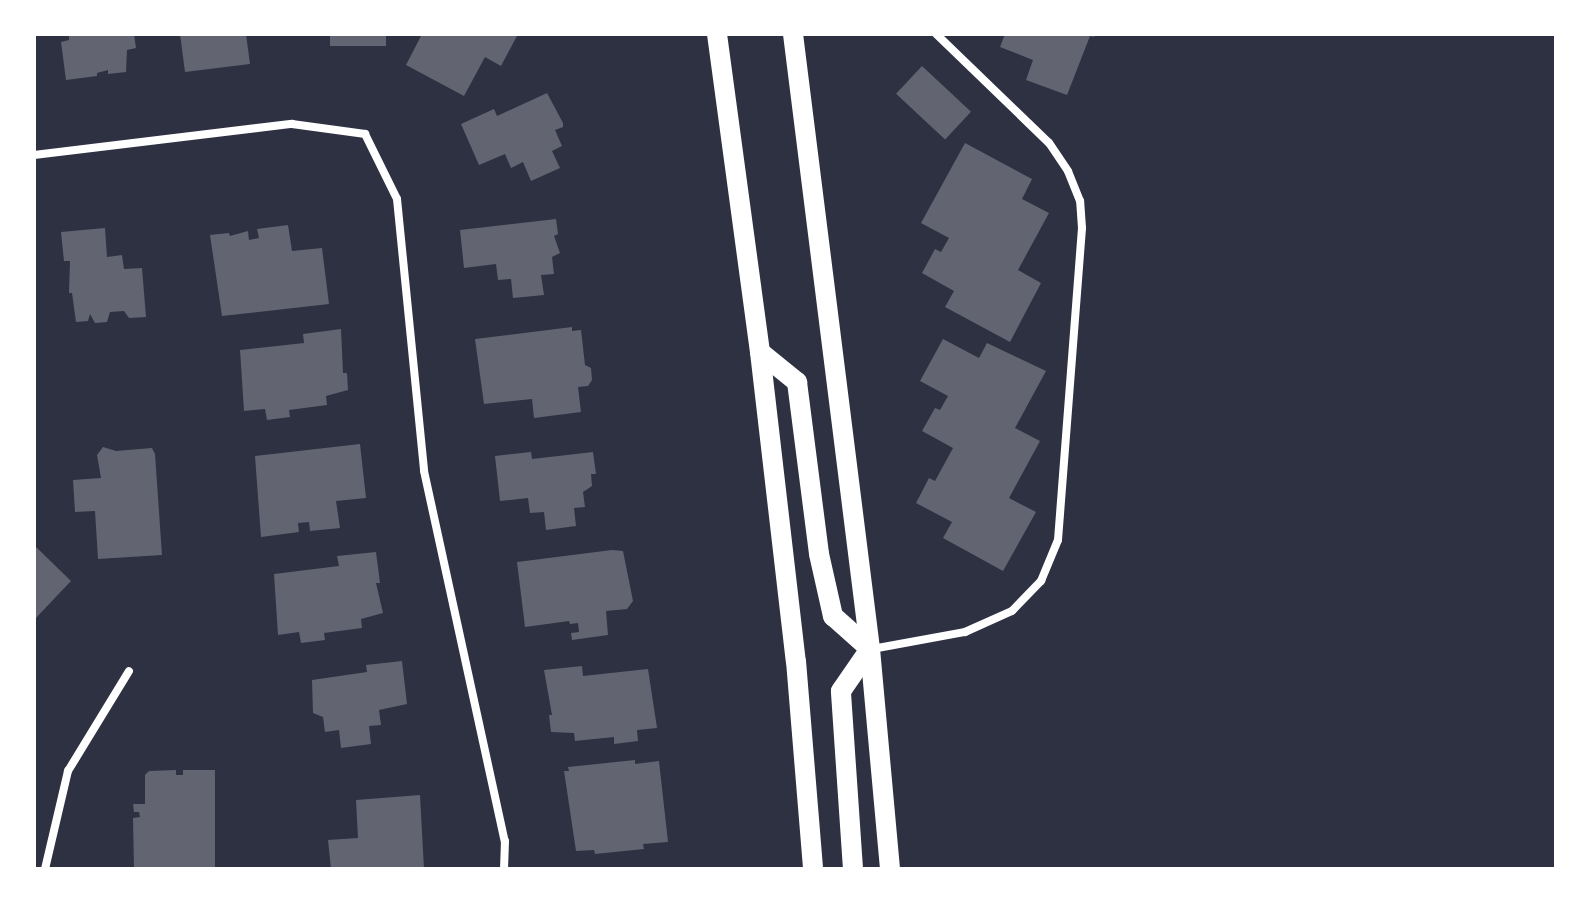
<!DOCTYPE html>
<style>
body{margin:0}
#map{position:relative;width:1590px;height:903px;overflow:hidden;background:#2d3142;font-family:"Fira Sans Condensed",sans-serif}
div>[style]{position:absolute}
.building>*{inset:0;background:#626471;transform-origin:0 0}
.minor>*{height:8px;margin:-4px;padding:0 4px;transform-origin:4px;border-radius:4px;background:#fff}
.primary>*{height:20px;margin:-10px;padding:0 10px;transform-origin:10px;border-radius:10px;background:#fff}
span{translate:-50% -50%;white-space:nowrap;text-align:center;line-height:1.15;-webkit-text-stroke:6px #fff;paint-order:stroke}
.frame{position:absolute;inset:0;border:36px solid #fff;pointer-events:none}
</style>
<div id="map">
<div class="building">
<div style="clip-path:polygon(69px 34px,134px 34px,136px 48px,127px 50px,126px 72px,108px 74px,108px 70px,97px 73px,97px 76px,66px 80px,61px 42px,69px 40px)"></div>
<div style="clip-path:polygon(180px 34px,246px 34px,250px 64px,185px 72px)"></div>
<div style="left:330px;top:34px;width:56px;height:12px"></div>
<div style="clip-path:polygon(422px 34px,518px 34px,501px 66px,485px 57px,464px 96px,406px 65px)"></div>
<div style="clip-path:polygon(1005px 34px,1095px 34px,1094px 37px,1090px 36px,1067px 95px,1026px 80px,1033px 60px,1000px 47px)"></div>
<div style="left:922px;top:66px;width:67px;height:38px;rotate:43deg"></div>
<div style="clip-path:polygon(547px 93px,563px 123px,563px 127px,555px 130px,562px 146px,552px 151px,560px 168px,531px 181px,523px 162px,511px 168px,505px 154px,479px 165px,461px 124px,494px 109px,497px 116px)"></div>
<div style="clip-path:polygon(965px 143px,1032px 179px,1022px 199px,1049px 213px,1018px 270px,1041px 283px,1010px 342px,945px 307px,954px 291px,922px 273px,935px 249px,941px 252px,949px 238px,921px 223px)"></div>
<div style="clip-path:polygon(556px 219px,558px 234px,554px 236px,560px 253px,552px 257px,554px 274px,541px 275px,544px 295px,513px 298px,511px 279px,498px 280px,496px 264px,464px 268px,460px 230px)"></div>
<div style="clip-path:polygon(288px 225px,292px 251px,322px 248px,329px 304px,222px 316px,210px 235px,229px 233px,230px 236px,248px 231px,249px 240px,259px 238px,257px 229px)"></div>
<div style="clip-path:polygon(105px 228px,107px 257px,122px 255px,124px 269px,142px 268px,146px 317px,129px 318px,124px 311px,110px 312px,107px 322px,95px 323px,90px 314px,88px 321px,76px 322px,72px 293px,69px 293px,70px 261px,64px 261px,61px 232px)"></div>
<div style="clip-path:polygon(572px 327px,572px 331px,581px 330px,585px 365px,591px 368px,592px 380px,588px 386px,578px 387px,581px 412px,534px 418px,532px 399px,484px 404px,475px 339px)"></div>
<div style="clip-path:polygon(341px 329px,343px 373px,347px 373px,348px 390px,326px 396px,327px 405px,289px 410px,290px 417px,267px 420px,265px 409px,244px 411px,240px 350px,304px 343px,303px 334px)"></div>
<div style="clip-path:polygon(943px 339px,979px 358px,987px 343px,1046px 371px,1015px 428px,1040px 441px,1009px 498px,1036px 512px,1003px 571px,943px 538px,952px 522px,916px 503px,929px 478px,935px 481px,953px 448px,922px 431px,935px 408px,940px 410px,948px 396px,920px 381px)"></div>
<div style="clip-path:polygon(360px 444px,366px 498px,336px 501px,340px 528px,310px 531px,309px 522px,298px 523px,299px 532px,261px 537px,255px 456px)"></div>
<div style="clip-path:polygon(103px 447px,116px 451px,152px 448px,155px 454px,162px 555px,98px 559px,95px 511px,75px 512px,73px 480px,101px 478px,97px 455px)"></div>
<div style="clip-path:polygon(531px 452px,532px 459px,593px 452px,596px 474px,591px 474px,592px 486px,583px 492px,585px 507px,574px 508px,576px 526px,546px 530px,544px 512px,530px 513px,528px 498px,500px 501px,495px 456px)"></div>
<div style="clip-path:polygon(34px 545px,71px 581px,34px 620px)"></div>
<div style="clip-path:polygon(612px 550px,623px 551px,633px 601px,627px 609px,606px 611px,608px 635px,572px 640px,571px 633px,579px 632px,578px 623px,570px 624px,569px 621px,525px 627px,517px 562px)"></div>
<div style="clip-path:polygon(376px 552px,380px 583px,376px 583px,383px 613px,361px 619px,362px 628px,324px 633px,325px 640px,301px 643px,299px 632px,278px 635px,274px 574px,339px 566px,337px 556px)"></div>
<div style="clip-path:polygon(402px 661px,407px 704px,379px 710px,381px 725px,369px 726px,371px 744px,341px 748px,339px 730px,325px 732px,323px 717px,313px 713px,312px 680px,367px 672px,366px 665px)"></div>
<div style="clip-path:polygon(582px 666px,583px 676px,648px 669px,657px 728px,637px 730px,638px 741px,614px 744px,614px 737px,575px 741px,574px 733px,551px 732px,549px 715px,552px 715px,544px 670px)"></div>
<div style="clip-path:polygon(635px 760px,635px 764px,659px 761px,668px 842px,643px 844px,644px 849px,595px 854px,594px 850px,576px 851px,564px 771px,569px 771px,568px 767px)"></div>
<div style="clip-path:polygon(176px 770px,176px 775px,183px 775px,183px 770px,215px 770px,215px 869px,134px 869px,133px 818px,140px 817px,139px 812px,134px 812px,133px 804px,145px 804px,145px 775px,149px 771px)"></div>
<div style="clip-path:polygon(420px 795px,424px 869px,331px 869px,328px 840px,358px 838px,356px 800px)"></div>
</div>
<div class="minor">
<div style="left:34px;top:155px;width:260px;rotate:-6.9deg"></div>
<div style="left:292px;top:124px;width:74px;rotate:7.8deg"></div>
<div style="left:365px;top:134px;width:72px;rotate:63.8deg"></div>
<div style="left:397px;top:199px;width:273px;rotate:84.3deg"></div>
<div style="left:424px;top:471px;width:379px;rotate:77.7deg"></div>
<div style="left:505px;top:841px;width:28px;rotate:92deg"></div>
<div style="left:872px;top:649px;width:95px;rotate:-10.4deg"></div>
<div style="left:965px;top:632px;width:51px;rotate:-24.1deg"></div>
<div style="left:1012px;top:611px;width:42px;rotate:-46deg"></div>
<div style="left:1041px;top:581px;width:44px;rotate:-67.5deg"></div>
<div style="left:1058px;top:540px;width:313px;rotate:-85.6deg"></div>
<div style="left:1082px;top:228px;width:27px;rotate:-94deg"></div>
<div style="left:1080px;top:201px;width:32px;rotate:-112deg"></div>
<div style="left:1068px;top:171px;width:34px;rotate:-124deg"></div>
<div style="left:1049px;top:143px;width:157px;rotate:-136deg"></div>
<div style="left:45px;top:869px;width:101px;rotate:-76.8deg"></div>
<div style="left:68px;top:771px;width:117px;rotate:-58.6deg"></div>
</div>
<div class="primary">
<div style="left:717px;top:34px;width:321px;rotate:82.3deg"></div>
<div style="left:760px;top:352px;width:311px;rotate:83.4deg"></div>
<div style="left:796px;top:661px;width:209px;rotate:85.3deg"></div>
<div style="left:793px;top:34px;width:620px;rotate:82.86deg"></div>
<div style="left:870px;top:649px;width:221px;rotate:84.8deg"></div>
<div style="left:760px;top:352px;width:48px;rotate:39deg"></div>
<div style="left:797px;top:382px;width:173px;rotate:82.7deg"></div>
<div style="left:819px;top:554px;width:64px;rotate:77.3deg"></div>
<div style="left:833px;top:616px;width:50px;rotate:41.7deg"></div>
<div style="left:853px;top:869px;width:178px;rotate:-93.9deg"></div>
<div style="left:841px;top:691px;width:51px;rotate:-55.4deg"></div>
</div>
<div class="frame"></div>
</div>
